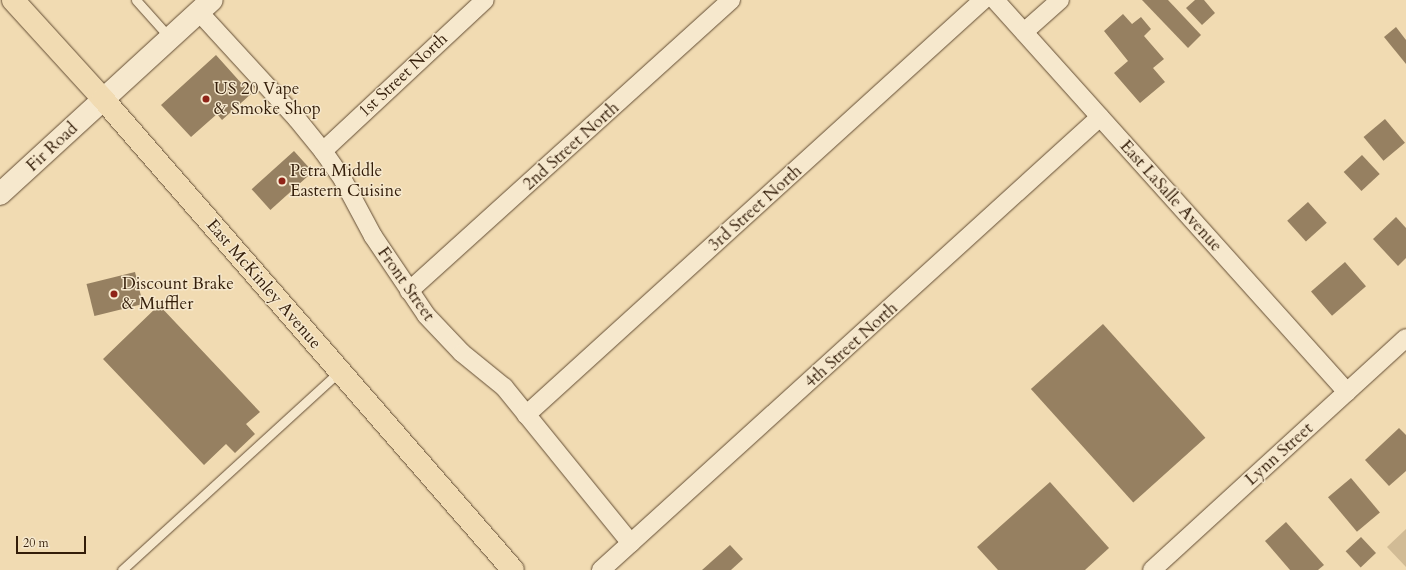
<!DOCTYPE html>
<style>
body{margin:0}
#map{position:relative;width:1406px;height:570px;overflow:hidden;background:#f1dbb2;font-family:Cardo,serif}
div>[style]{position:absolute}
.green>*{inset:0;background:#d1bb95}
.building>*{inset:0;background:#968061;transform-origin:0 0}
.roads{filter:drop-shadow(0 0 1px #624c33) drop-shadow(0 0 1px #624c33)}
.service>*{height:9px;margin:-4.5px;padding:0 4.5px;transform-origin:4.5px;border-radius:4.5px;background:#f6e8cd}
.minor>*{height:18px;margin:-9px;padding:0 9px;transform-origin:9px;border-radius:9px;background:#f6e8cd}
.tertiary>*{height:22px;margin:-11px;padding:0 11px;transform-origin:11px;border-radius:11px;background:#f6e8cd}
.primary>*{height:22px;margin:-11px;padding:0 11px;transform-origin:11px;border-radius:11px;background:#f1dbb2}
.dots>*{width:11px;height:11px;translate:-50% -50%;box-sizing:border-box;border:2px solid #f6e8cd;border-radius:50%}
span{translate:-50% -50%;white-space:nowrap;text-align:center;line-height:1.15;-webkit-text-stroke:3px #f6e8cd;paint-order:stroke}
.street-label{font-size:17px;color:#331d09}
.poi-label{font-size:17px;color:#331d09}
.left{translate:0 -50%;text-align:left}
.scale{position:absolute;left:16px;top:536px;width:70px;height:18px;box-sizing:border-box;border:2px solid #331d09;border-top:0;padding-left:5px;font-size:12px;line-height:14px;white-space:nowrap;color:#331d09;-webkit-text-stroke:3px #f6e8cd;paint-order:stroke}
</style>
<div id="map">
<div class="green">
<div style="clip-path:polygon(1406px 529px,1406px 567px,1387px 547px)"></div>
</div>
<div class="building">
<div style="clip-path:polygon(1142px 0,1168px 0,1201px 35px,1188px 48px)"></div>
<div style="clip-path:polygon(1195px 0,1204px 0,1215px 13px,1202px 25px,1186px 8px)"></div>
<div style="clip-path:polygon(1123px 14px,1132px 24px,1141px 17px,1151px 29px,1144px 36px,1164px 59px,1153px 68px,1165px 82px,1140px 103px,1114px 73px,1128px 61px,1104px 31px)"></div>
<div style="clip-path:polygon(1396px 27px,1406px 40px,1406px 64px,1384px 37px)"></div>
<div style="clip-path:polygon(216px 55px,251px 94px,222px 120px,217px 114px,191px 137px,161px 105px)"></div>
<div style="left:1385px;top:119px;width:31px;height:28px;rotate:50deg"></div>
<div style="left:294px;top:151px;width:28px;height:57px;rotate:48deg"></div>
<div style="left:1362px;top:155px;width:26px;height:25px;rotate:47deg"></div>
<div style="left:1308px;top:202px;width:28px;height:28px;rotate:48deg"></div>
<div style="clip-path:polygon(1396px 217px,1406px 228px,1406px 258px,1398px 266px,1373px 239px)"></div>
<div style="left:1345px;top:262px;width:32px;height:45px;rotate:49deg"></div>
<div style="left:135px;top:272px;width:33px;height:50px;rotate:76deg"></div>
<div style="clip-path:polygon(159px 305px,260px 412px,246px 424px,255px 434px,235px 453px,226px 444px,204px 465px,103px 359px)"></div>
<div style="left:1103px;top:324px;width:153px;height:97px;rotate:48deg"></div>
<div style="clip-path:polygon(1399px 428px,1406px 435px,1406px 471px,1389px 486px,1365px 460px)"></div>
<div style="left:1351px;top:478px;width:45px;height:30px;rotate:50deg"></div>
<div style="clip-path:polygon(1050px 482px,1109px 548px,1085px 570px,998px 570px,977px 547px)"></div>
<div style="clip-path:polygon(1286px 522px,1324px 565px,1318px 570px,1290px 570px,1265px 541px)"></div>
<div style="left:1361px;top:537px;width:22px;height:21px;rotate:47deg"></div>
<div style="clip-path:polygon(730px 545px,743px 559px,731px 570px,702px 570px)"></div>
</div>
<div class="roads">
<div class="service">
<div style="left:136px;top:0;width:51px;rotate:48.2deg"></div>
<div style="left:122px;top:570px;width:295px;rotate:-42.4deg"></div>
</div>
<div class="minor">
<div style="left:995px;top:0;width:527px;rotate:48.08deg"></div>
<div style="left:199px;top:12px;width:145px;rotate:47.5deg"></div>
<div style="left:297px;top:119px;width:41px;rotate:50.9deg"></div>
<div style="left:323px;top:151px;width:35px;rotate:55deg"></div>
<div style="left:343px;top:180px;width:64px;rotate:61.8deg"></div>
<div style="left:373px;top:236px;width:95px;rotate:56.1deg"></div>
<div style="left:426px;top:315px;width:52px;rotate:46.5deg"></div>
<div style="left:462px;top:353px;width:54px;rotate:39deg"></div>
<div style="left:504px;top:387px;width:201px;rotate:50.9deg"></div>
<div style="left:1024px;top:32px;width:48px;rotate:-41.6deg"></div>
<div style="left:323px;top:151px;width:221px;rotate:-43deg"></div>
<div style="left:409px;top:291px;width:434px;rotate:-42.1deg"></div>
<div style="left:526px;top:415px;width:617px;rotate:-42.24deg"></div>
<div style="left:601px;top:570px;width:674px;rotate:-42.23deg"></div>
<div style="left:1152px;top:570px;width:344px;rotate:-42.4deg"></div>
</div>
<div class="tertiary">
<div style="left:0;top:194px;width:287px;rotate:-42.5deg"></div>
</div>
<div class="primary">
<div style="left:13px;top:0;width:134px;rotate:47.7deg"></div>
<div style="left:103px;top:99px;width:624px;rotate:48.96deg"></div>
</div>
</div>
<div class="dots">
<div style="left:206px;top:99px;background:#8f2418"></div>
<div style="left:282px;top:181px;background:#8f2418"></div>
<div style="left:114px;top:294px;background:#8f2418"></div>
</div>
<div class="street-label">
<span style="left:403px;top:75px;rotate:-43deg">1st Street North</span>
<span style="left:571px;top:146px;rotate:-42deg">2nd Street North</span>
<span style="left:52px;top:147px;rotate:-43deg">Fir Road</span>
<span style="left:1171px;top:196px;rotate:48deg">East LaSalle Avenue</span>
<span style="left:755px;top:208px;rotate:-42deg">3rd Street North</span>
<span style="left:264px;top:284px;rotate:49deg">East McKinley Avenue</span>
<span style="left:406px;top:284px;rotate:55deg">Front Street</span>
<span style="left:851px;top:345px;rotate:-42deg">4th Street North</span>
<span style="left:1279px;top:454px;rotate:-42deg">Lynn Street</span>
</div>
<div class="poi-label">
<span class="left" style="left:214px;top:99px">US 20 Vape<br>&amp; Smoke Shop</span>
<span class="left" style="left:290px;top:181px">Petra Middle<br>Eastern Cuisine</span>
<span class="left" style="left:122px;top:294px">Discount Brake<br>&amp; Muffler</span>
</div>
<div class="scale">20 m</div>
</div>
